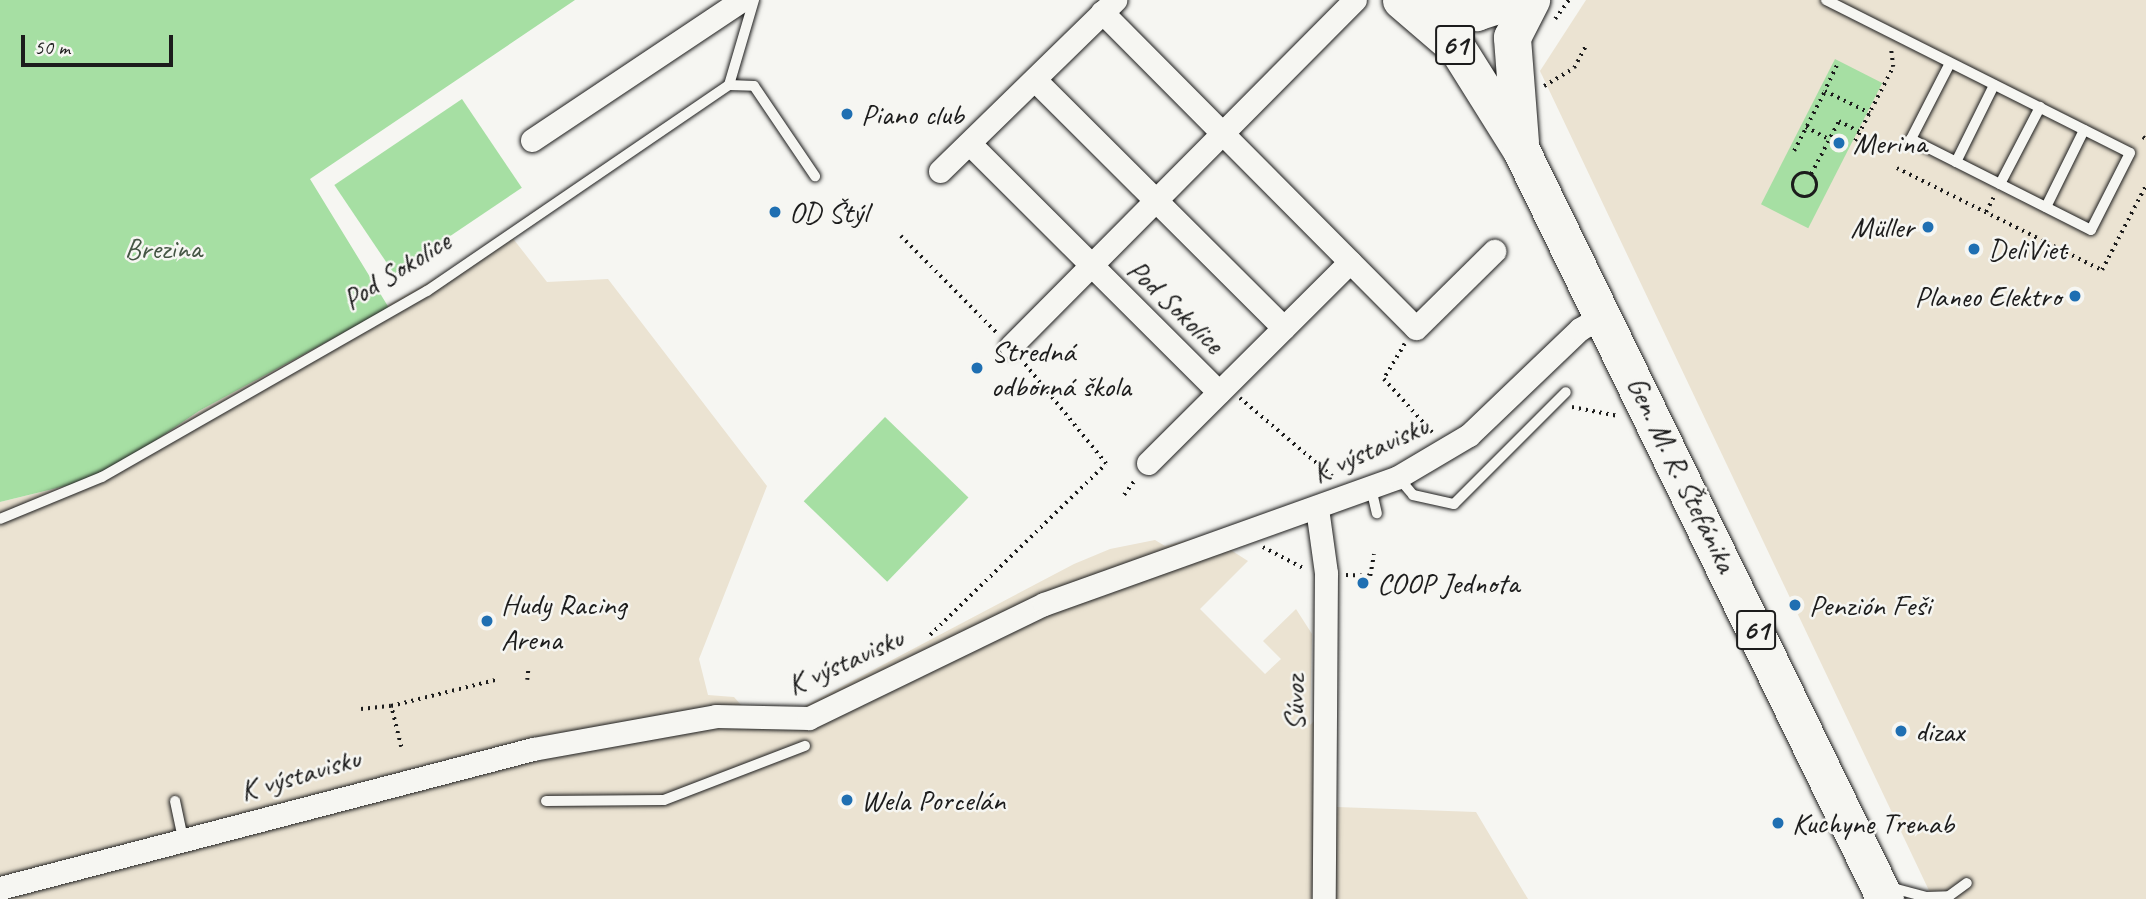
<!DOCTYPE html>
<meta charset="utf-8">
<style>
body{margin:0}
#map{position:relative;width:2146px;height:899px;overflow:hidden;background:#f6f6f2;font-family:Caveat,sans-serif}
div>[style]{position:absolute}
.built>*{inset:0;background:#ebe3d2}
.green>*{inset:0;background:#a6dfa3;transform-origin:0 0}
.path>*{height:3.5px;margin-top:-1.75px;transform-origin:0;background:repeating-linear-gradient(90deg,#1c1c1c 0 2px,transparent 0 7px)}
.path>.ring{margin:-1.75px;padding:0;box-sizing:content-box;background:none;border:3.5px solid #1c1c1c;border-radius:50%}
.roads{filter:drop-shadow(0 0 2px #1c1c1c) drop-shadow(0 0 2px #1c1c1c)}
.service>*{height:10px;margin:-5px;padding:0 5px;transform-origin:5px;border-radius:5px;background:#f6f6f2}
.minor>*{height:23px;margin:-11.5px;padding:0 11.5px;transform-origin:11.5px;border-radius:11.5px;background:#f6f6f2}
.primary>*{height:37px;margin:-18.5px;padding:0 18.5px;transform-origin:18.5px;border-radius:18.5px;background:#f6f6f2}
.dots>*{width:19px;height:19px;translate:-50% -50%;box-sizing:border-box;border:4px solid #f6f6f2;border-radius:50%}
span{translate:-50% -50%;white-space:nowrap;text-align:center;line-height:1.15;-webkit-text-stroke:5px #f6f6f2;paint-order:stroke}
.shield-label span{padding:2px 5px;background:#f6f6f2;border:2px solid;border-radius:5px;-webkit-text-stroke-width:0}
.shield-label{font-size:28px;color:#1c1c1c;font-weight:700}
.poi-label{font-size:30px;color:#1c1c1c}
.left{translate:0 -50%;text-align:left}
.right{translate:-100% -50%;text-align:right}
.park-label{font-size:30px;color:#455644}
.street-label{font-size:30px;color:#1c1c1c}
.scale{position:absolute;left:21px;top:35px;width:152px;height:32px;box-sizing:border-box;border:4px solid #1c1c1c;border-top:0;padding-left:9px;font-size:21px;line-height:24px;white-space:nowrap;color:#1c1c1c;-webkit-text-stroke:5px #f6f6f2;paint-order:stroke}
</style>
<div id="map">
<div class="built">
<div style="clip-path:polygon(1586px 0,2146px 0,2146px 899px,1933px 899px,1540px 71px)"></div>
<div style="clip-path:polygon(511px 236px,547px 282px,608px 279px,767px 486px,699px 659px,708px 695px,734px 697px,742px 706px,803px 707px,1074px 564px,1110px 549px,1155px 540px,1165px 546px,1207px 535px,1248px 561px,1200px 609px,1265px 674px,1281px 659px,1263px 641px,1296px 609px,1312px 634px,1310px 725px,1324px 711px,1332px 735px,1337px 807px,1476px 812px,1528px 899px,0 899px,0 502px,102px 477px,199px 411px)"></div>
</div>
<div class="green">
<div style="clip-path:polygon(0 0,575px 0,310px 179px,389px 308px,199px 411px,102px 477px,0 502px)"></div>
<div style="left:1835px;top:59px;width:53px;height:163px;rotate:27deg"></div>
<div style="left:462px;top:99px;width:107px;height:154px;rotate:56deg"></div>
<div style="left:885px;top:417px;width:116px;height:117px;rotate:44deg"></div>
</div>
<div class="path">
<div style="left:1555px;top:19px;width:24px;rotate:-54deg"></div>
<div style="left:1837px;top:66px;width:28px;rotate:116deg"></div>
<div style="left:1825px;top:91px;width:50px;rotate:26.1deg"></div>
<div style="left:1544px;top:86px;width:35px;rotate:-31deg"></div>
<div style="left:1574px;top:68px;width:27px;rotate:-62deg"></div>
<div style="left:1806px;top:127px;width:26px;rotate:28deg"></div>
<div style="left:2143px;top:137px;width:4px;rotate:34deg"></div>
<div style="left:1855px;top:141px;width:83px;rotate:-62.8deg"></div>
<div style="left:1893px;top:67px;width:16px;rotate:-97deg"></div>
<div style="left:1794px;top:151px;width:68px;rotate:-62.7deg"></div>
<div style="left:1897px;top:168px;width:229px;rotate:26.5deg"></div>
<div style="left:2102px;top:270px;width:96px;rotate:-62.6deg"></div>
<div class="ring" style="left:1793px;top:173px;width:20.5px;height:20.5px"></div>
<div style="left:1811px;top:174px;width:60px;rotate:-62.2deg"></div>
<div style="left:1839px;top:121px;width:24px;rotate:28deg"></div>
<div style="left:1986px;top:212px;width:16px;rotate:-63deg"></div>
<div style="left:901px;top:236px;width:135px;rotate:45.3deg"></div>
<div style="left:1405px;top:344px;width:41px;rotate:121deg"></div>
<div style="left:1384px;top:379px;width:72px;rotate:47.8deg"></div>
<div style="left:1240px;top:398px;width:122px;rotate:40.3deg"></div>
<div style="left:1572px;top:407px;width:47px;rotate:11.1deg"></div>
<div style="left:1124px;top:495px;width:19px;rotate:-54deg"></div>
<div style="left:1263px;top:547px;width:47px;rotate:27.6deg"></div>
<div style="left:1346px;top:575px;width:24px;rotate:2deg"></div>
<div style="left:1370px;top:576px;width:22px;rotate:-80deg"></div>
<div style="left:930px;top:635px;width:245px;rotate:-44.2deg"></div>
<div style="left:1106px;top:464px;width:133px;rotate:-129.2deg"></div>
<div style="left:527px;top:680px;width:9px;rotate:-84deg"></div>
<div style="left:361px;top:709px;width:30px;rotate:-6deg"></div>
<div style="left:401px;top:747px;width:42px;rotate:-103.7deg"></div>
<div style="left:391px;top:706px;width:111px;rotate:-14deg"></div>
</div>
<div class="roads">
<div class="service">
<div style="left:1826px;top:0;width:340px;rotate:26.7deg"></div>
<div style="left:2130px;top:153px;width:86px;rotate:116.9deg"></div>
<div style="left:2091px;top:230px;width:202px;rotate:-153.2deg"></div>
<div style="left:1911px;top:139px;width:85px;rotate:-62.8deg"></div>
<div style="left:729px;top:85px;width:25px;rotate:2deg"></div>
<div style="left:754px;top:86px;width:109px;rotate:55.9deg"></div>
<div style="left:1956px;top:162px;width:86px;rotate:-63.7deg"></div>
<div style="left:2000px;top:184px;width:87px;rotate:-62.5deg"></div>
<div style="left:2046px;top:207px;width:86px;rotate:-63.7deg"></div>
<div style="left:1398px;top:477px;width:23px;rotate:50deg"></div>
<div style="left:1413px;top:495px;width:42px;rotate:12.4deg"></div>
<div style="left:1454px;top:504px;width:158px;rotate:-45deg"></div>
<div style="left:1371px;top:488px;width:26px;rotate:77deg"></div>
<div style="left:0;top:519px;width:110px;rotate:-22.4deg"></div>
<div style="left:102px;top:477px;width:374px;rotate:-29.8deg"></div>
<div style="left:427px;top:291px;width:366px;rotate:-34.3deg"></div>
<div style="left:729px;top:85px;width:89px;rotate:-73.6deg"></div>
<div style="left:175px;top:801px;width:38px;rotate:78deg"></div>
<div style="left:546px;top:801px;width:118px;rotate:-0.5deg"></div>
<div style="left:664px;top:800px;width:151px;rotate:-21deg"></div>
<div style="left:1889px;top:887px;width:38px;rotate:15deg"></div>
<div style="left:1926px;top:897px;width:23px;rotate:-2deg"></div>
<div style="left:1949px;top:896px;width:22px;rotate:-36deg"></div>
</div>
<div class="minor">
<div style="left:1102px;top:12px;width:445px;rotate:45.2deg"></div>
<div style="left:1416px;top:328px;width:110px;rotate:-44.6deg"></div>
<div style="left:1035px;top:80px;width:351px;rotate:44.9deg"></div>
<div style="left:532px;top:140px;width:252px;rotate:-33.7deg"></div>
<div style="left:971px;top:145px;width:350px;rotate:44.9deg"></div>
<div style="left:940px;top:171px;width:245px;rotate:-44.3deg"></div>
<div style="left:1011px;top:346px;width:488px;rotate:-45.2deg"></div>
<div style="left:1148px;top:463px;width:285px;rotate:-44.9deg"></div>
<div style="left:1317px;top:508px;width:66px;rotate:82.1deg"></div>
<div style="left:1326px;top:573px;width:326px;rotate:90.4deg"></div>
<div style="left:0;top:888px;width:551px;rotate:-14.62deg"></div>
<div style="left:533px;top:749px;width:186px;rotate:-10.2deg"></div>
<div style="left:716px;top:716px;width:93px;rotate:1.2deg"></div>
<div style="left:809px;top:718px;width:261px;rotate:-25.9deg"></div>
<div style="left:1044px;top:604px;width:376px;rotate:-19.7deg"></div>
<div style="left:1398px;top:477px;width:82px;rotate:-30.6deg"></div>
<div style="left:1469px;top:435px;width:153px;rotate:-43.7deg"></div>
<div style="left:1580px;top:329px;width:28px;rotate:-30deg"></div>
</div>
<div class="primary">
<div style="left:1401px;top:0;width:74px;rotate:40.6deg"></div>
<div style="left:1457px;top:48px;width:120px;rotate:57.9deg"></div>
<div style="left:1521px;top:150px;width:833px;rotate:64.08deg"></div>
<div style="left:1440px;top:4px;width:37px;rotate:13deg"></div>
<div style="left:1476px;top:12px;width:38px;rotate:-18deg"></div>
<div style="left:1520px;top:142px;width:105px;rotate:-94.4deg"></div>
<div style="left:1512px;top:37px;width:42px;rotate:-62.8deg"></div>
</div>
</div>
<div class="dots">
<div style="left:847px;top:114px;background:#1f6fb2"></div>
<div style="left:1839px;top:143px;background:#1f6fb2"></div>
<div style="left:775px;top:212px;background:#1f6fb2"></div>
<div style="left:1928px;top:227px;background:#1f6fb2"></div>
<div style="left:1974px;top:249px;background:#1f6fb2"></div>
<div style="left:2075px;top:296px;background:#1f6fb2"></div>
<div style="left:977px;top:368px;background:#1f6fb2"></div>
<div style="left:1363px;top:583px;background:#1f6fb2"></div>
<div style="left:1795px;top:605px;background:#1f6fb2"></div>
<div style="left:487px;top:621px;background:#1f6fb2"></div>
<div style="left:1901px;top:731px;background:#1f6fb2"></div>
<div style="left:847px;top:800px;background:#1f6fb2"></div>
<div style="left:1778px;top:823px;background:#1f6fb2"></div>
</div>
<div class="shield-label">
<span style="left:1455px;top:45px">61</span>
<span style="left:1756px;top:630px">61</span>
</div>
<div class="poi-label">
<span class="left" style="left:861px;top:114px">Piano club</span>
<span class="left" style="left:1853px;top:143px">Merina</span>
<span class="left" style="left:789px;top:212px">OD Štýl</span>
<span class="right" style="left:1914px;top:227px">Müller</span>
<span class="left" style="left:1988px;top:249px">DeliViet</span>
<span class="right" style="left:2061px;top:296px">Planeo Elektro</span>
<span class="left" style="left:991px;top:368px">Stredná<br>odborná škola</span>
<span class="left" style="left:1377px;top:583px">COOP Jednota</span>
<span class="left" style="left:501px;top:621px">Hudy Racing<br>Arena</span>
<span class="left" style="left:1809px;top:605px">Penzión Feši</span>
<span class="left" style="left:1915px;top:731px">dizax</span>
<span class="left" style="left:861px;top:800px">Wela Porcelán</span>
<span class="left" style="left:1792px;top:823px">Kuchyne Trenab</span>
</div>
<div class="park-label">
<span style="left:163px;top:248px">Brezina</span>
</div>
<div class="street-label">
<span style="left:396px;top:270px;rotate:-32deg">Pod Sokolice</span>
<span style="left:1176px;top:306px;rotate:44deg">Pod Sokolice</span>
<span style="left:1370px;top:449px;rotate:-24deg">K výstavisku</span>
<span style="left:1682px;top:474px;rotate:64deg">Gen. M. R. Štefánika</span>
<span style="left:845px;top:661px;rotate:-24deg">K výstavisku</span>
<span style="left:1294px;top:703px;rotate:-90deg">Súvoz</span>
<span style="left:300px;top:774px;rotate:-16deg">K výstavisku</span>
</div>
<div class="scale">50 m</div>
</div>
